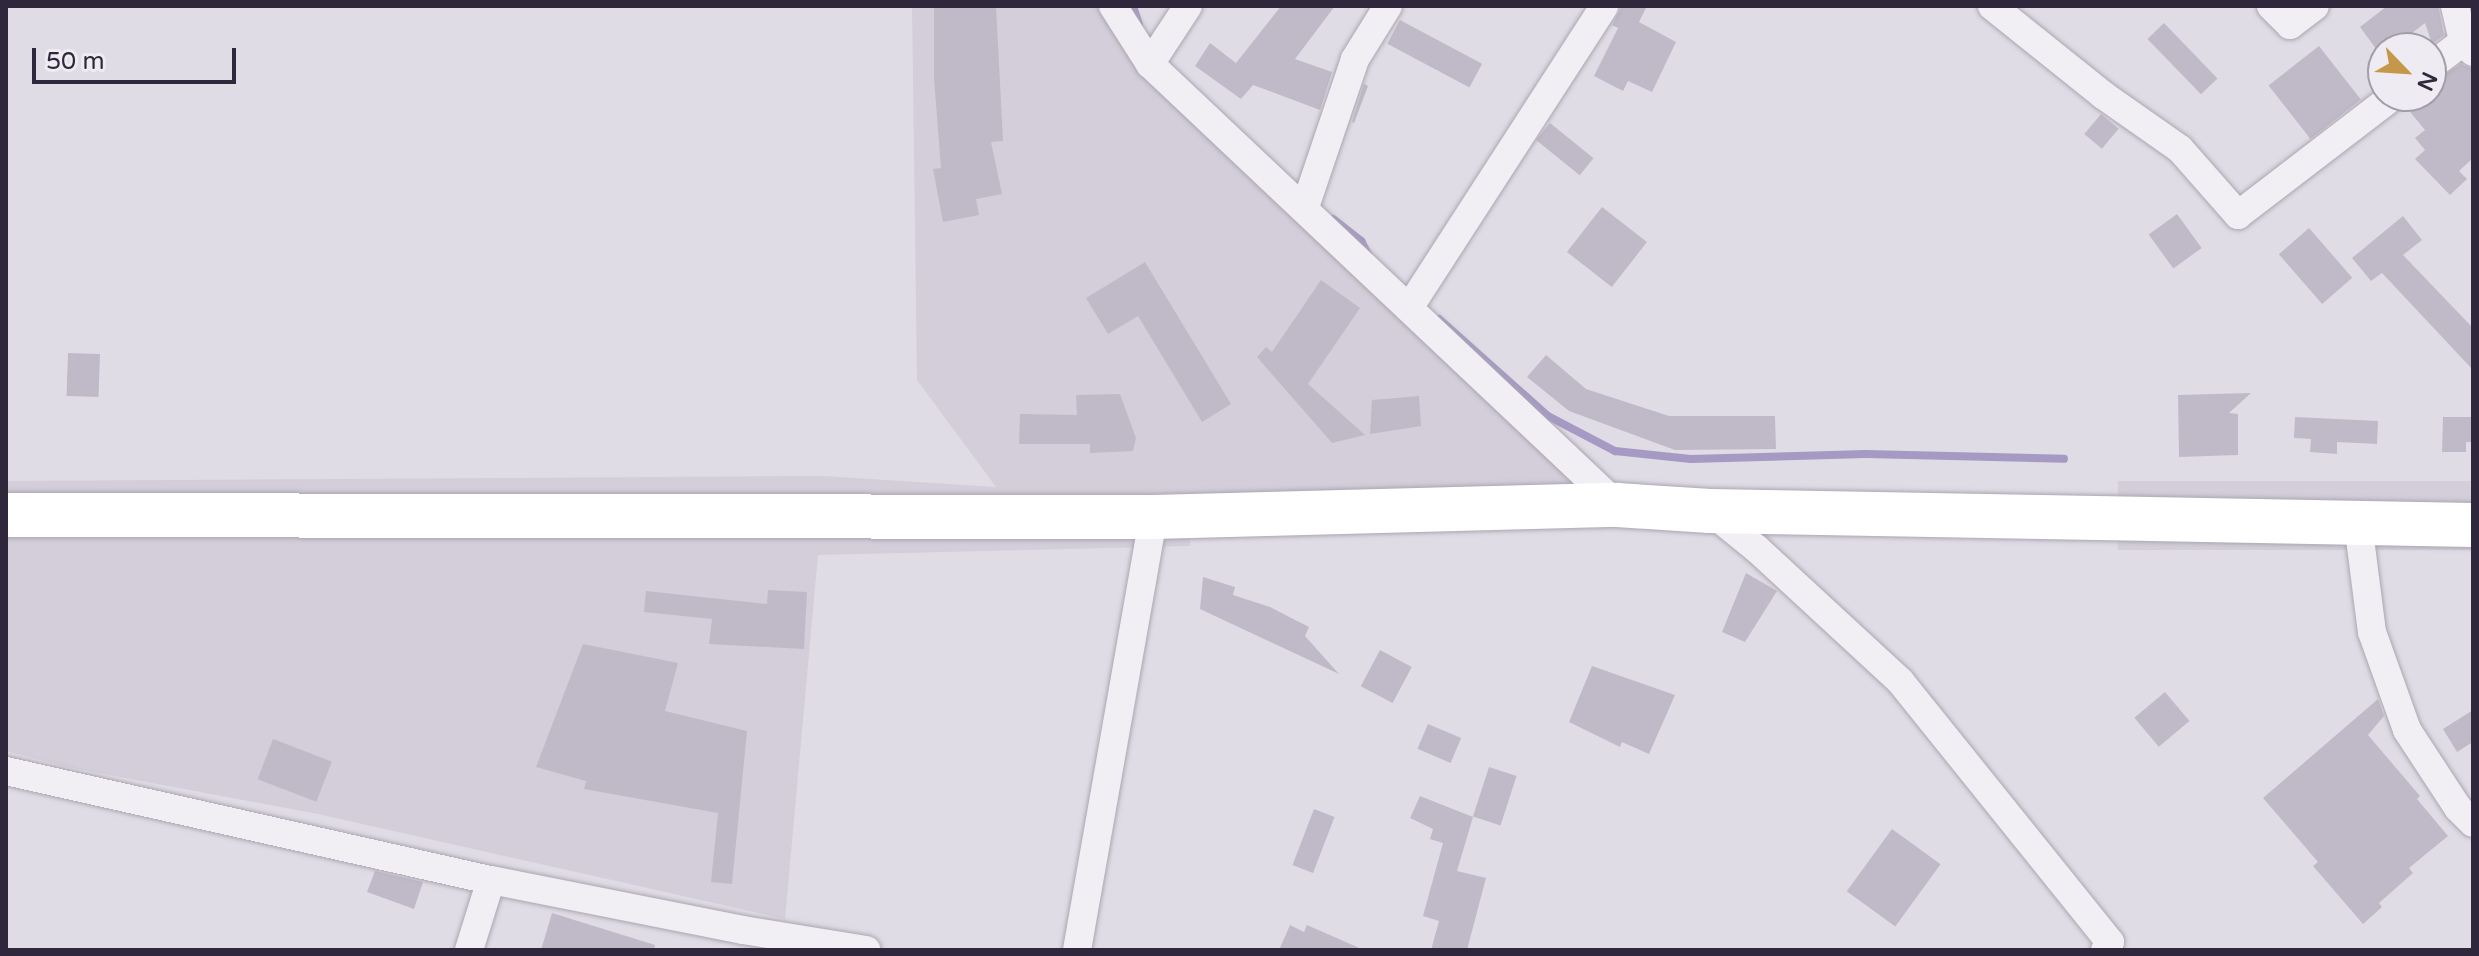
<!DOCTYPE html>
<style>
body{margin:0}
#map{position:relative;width:2479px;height:956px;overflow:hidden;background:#e0dce5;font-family:"Varela Round",sans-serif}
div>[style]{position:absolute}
.built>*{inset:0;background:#d3ceda;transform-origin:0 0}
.stream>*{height:8px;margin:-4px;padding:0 4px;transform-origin:4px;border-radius:4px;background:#a699c4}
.building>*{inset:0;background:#c0bac8;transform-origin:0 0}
.roads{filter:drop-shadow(0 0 2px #aba6b2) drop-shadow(0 0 2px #aba6b2)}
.minor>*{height:28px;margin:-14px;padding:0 14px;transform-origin:14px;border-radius:14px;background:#f1eff4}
.trunk>*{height:44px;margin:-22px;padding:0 22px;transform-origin:22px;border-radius:22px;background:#fff}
span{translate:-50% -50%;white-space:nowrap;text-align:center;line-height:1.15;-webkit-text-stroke:7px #eeebf3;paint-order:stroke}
.frame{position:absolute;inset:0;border:8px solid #2f273b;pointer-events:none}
.north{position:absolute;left:2367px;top:32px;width:80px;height:80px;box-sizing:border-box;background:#eeebf3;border:2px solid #a29da9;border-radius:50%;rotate:115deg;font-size:22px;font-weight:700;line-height:32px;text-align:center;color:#2f273b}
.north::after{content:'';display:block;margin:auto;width:28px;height:36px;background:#c49848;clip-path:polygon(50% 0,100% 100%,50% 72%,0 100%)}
.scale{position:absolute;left:32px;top:48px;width:204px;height:36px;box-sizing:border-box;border:4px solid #2f273b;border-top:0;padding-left:10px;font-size:24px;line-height:28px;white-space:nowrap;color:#2f273b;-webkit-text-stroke:6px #eeebf3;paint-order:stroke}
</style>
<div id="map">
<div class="built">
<div style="clip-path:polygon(912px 6px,1107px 6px,1619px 519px,1191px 526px,1190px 546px,818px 555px,785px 919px,318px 814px,67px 767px,6px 751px,6px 481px,823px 476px,996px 487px,917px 380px)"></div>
<div style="left:2118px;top:481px;width:355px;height:69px"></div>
</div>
<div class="stream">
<div style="left:1133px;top:6px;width:19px;rotate:72deg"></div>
<div style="left:1333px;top:219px;width:36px;rotate:38deg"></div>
<div style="left:1361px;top:241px;width:15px;rotate:62deg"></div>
<div style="left:1439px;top:319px;width:146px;rotate:41.7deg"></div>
<div style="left:1548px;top:416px;width:76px;rotate:27.6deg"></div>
<div style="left:1615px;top:451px;width:76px;rotate:6deg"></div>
<div style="left:1691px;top:459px;width:175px;rotate:-1.6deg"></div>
<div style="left:1866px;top:454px;width:198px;rotate:1.4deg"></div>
</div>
<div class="building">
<div style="clip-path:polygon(934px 6px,996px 6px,1003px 141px,991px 142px,1002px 194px,976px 199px,979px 215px,943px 222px,933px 169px,941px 168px,934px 78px)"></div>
<div style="clip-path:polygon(1281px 6px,1335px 6px,1295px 59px,1332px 72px,1320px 110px,1253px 85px,1241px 99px,1195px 66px,1210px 43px,1236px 63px)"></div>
<div style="clip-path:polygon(1622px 6px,1647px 6px,1639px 22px,1676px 42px,1652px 92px,1628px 81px,1623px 91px,1594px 76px,1618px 28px,1612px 25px)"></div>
<div style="clip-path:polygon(2387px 6px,2438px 6px,2444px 35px,2432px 44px,2425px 23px,2393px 48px,2383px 48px,2382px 57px,2360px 27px)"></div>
<div style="left:1400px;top:20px;width:93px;height:27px;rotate:28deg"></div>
<div style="left:2164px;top:23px;width:77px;height:23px;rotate:46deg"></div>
<div style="left:2319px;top:46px;width:68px;height:64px;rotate:52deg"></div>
<div style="clip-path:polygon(2461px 64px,2473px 69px,2473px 158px,2459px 171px,2467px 179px,2450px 195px,2415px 159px,2425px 150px,2415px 138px,2425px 130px,2406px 107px,2410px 96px,2431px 96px,2431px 83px)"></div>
<div style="clip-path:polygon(1364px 84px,1368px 86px,1354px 123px,1352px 122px)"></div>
<div style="left:2101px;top:114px;width:23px;height:26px;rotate:40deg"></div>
<div style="left:1550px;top:123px;width:56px;height:22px;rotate:39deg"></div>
<div style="left:1602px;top:207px;width:57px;height:57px;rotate:38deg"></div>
<div style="left:2177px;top:214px;width:42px;height:35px;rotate:54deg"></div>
<div style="clip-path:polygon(2403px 216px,2422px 240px,2403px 255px,2473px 328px,2473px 370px,2382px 273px,2371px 281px,2352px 258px)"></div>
<div style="left:2309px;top:228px;width:66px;height:40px;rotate:49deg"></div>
<div style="clip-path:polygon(1145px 262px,1231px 404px,1202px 422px,1138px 316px,1108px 334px,1086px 298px)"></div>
<div style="clip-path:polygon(1321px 280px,1360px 308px,1308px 384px,1365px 435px,1332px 443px,1257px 357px,1266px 347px,1272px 352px)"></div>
<div style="left:68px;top:353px;width:32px;height:43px;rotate:2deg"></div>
<div style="clip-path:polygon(1546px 355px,1586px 389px,1669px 416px,1775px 416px,1776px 449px,1675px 450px,1569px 411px,1527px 377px)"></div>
<div style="clip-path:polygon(2251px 393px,2229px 413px,2238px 414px,2238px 455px,2179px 457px,2178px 395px)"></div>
<div style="clip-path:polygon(1120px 394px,1136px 438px,1133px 451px,1090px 453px,1090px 444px,1019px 444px,1020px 414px,1077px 415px,1076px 395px)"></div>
<div style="clip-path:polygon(1419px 396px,1421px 426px,1370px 434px,1372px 400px)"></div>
<div style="clip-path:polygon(2295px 417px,2378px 421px,2377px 444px,2337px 442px,2337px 454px,2310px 452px,2311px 439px,2294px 438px)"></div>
<div style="clip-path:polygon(2443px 417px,2473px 417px,2473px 442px,2466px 442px,2466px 452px,2442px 452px)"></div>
<div style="clip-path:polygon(1746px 573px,1777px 591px,1745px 642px,1722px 632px)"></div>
<div style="clip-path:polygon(1203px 577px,1235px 587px,1233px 595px,1270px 607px,1309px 627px,1305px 636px,1339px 674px,1200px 609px)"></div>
<div style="clip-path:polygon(768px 590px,807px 592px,804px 649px,709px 644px,712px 619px,644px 612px,646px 591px,767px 604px)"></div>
<div style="clip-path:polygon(583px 644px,678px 663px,665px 711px,747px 731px,732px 884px,711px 882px,718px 813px,584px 789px,586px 781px,536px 767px)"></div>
<div style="left:1380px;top:650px;width:36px;height:41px;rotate:28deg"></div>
<div style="clip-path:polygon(1592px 666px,1675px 695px,1649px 754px,1622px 742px,1620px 747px,1569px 722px)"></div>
<div style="left:2165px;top:692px;width:38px;height:40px;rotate:50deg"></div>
<div style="clip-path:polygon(2378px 699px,2384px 716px,2368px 735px,2420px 796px,2417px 799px,2448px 836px,2409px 868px,2413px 873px,2379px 903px,2382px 907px,2363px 924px,2313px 866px,2318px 862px,2263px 798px)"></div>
<div style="clip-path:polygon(2473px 710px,2473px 742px,2457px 752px,2443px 729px)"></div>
<div style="left:1428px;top:724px;width:36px;height:27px;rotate:23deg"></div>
<div style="left:273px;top:739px;width:63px;height:43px;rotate:21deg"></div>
<div style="left:1489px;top:767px;width:29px;height:52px;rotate:18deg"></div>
<div style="clip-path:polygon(1420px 796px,1473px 817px,1457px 871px,1486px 878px,1467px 950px,1431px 950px,1439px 921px,1423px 916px,1443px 843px,1430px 839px,1433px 829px,1410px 818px)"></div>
<div style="left:1314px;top:809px;width:22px;height:60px;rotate:21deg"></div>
<div style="left:1892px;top:829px;width:60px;height:77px;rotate:36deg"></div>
<div style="clip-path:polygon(375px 871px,423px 882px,414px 909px,367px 892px)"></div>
<div style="clip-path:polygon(552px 913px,655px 945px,654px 950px,541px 950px)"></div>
<div style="clip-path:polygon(1290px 925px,1304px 932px,1307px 925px,1364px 950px,1279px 950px)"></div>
</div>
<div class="roads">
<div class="minor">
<div style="left:1113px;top:6px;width:69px;rotate:57.5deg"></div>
<div style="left:1150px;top:64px;width:642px;rotate:43.36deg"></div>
<div style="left:1992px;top:6px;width:142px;rotate:38.7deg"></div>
<div style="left:2103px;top:95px;width:94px;rotate:35deg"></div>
<div style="left:2180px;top:149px;width:88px;rotate:48.7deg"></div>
<div style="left:2238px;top:215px;width:195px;rotate:-37.5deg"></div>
<div style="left:2271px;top:6px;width:27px;rotate:45deg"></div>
<div style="left:2290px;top:25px;width:31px;rotate:-37deg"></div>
<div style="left:2455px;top:6px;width:37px;rotate:77deg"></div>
<div style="left:2463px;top:42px;width:14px;rotate:45deg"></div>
<div style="left:1150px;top:64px;width:69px;rotate:-56.8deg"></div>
<div style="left:2431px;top:66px;width:40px;rotate:-37deg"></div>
<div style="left:1305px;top:207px;width:156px;rotate:-71.3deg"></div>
<div style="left:1355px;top:59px;width:62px;rotate:-58.1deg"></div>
<div style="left:1409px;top:308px;width:359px;rotate:-57.1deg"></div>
<div style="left:1710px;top:511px;width:60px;rotate:39deg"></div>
<div style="left:1757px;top:549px;width:195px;rotate:42.7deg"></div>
<div style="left:1900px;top:681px;width:335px;rotate:51.2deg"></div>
<div style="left:2110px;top:942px;width:9px;rotate:122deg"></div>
<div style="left:2358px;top:523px;width:110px;rotate:82.7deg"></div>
<div style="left:2372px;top:632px;width:104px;rotate:70.3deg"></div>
<div style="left:2407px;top:730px;width:93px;rotate:56.8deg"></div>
<div style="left:2458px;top:808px;width:21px;rotate:45deg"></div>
<div style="left:6px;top:771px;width:497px;rotate:12.7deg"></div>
<div style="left:491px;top:880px;width:257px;rotate:11.2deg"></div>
<div style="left:743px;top:930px;width:125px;rotate:9.2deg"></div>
<div style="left:469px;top:950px;width:73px;rotate:-72.6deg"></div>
<div style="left:1077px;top:950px;width:440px;rotate:-80deg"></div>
</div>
<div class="trunk">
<div style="left:6px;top:515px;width:1147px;rotate:0.1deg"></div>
<div style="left:1153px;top:517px;width:464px;rotate:-1.5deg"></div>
<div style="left:1617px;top:505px;width:93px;rotate:3.7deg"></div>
<div style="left:1710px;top:511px;width:763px;rotate:1.05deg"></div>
</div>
</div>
<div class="frame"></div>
<div class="north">N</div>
<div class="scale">50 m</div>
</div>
